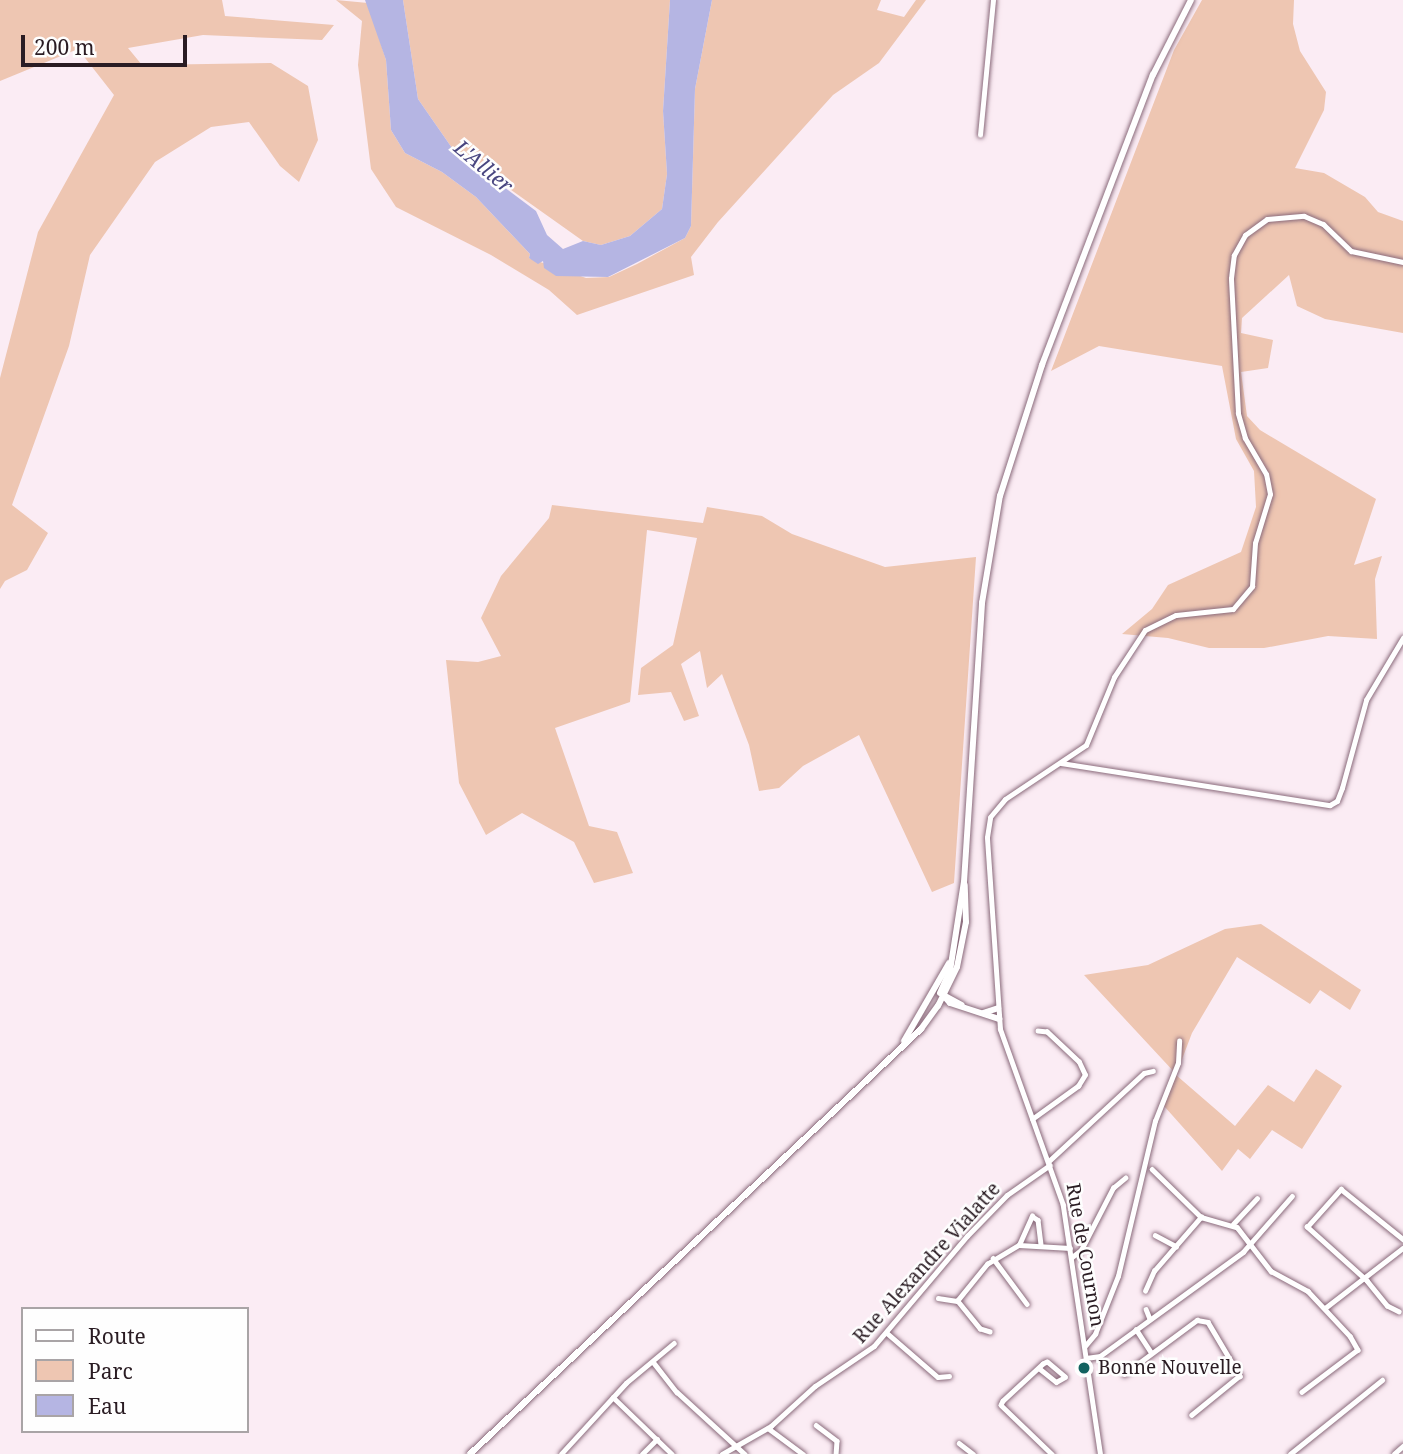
<!DOCTYPE html>
<style>
body{margin:0}
#map{position:relative;width:1403px;height:1454px;overflow:hidden;background:#fbecf4;font-family:"Noto Serif",serif}
div>[style]{position:absolute}
.green>*{inset:0;background:#eec6b2}
.water>*{inset:0;background:#b5b5e3}
.roads{filter:drop-shadow(0 0 2px #8a6a7b) drop-shadow(0 0 2px #8a6a7b)}
.minor>*{height:4.5px;margin:-2.25px;padding:0 2.25px;transform-origin:2.25px;border-radius:2.25px;background:#fff}
.tertiary>*{height:5px;margin:-2.5px;padding:0 2.5px;transform-origin:2.5px;border-radius:2.5px;background:#fff}
.secondary>*{height:6px;margin:-3px;padding:0 3px;transform-origin:3px;border-radius:3px;background:#fff}
.dots>*{width:19px;height:19px;translate:-50% -50%;box-sizing:border-box;border:4px solid #fefefe;border-radius:50%}
span{translate:-50% -50%;white-space:nowrap;text-align:center;line-height:1.15;-webkit-text-stroke:5px #fefefe;paint-order:stroke}
.street-label{font-size:19px;color:#2a1c23}
.poi-label{font-size:19px;color:#2a1c23}
.left{translate:0 -50%;text-align:left}
.water-label{font-size:21px;color:#494680;font-style:italic}
.legend{position:absolute;left:21px;top:1307px;width:228px;height:126px;box-sizing:border-box;background:#fefefe;border:2px solid #a9a4a6;margin:0;padding:9px 12px;list-style:none;font-size:21px;color:#2a1c23}
.legend li{display:flex;align-items:center;gap:14px;height:35px}
.legend b{width:35px;border:2px solid #a9a4a6}
.scale{position:absolute;left:21px;top:35px;width:166px;height:32px;box-sizing:border-box;border:4px solid #2a1c23;border-top:0;padding-left:9px;font-size:21px;line-height:24px;white-space:nowrap;color:#2a1c23;-webkit-text-stroke:5px #fefefe;paint-order:stroke}
</style>
<div id="map">
<div class="green">
<div style="clip-path:polygon(0 0,222px 0,225px 16px,334px 25px,322px 40px,203px 35px,128px 48px,142px 65px,271px 63px,308px 86px,318px 140px,299px 182px,280px 166px,249px 122px,211px 127px,155px 162px,90px 255px,69px 346px,12px 505px,48px 533px,27px 570px,5px 581px,0 589px,0 378px,38px 232px,114px 95px,78px 49px,0 81px)"></div>
<div style="clip-path:polygon(336px 0,368px 3px,386px 60px,391px 130px,405px 153px,442px 172px,476px 197px,530px 254px,529px 258px,586px 278px,609px 277px,637px 264px,685px 238px,691px 226px,695px 89px,712px 0,881px 0,877px 10px,904px 17px,916px 0,926px 0,879px 63px,833px 95px,718px 222px,691px 257px,694px 275px,577px 315px,549px 290px,491px 255px,396px 207px,371px 169px,358px 65px,362px 21px)"></div>
<div style="clip-path:polygon(403px 0,670px 0,663px 111px,667px 174px,662px 209px,630px 236px,601px 245px,583px 241px,452px 148px,418px 99px)"></div>
<div style="clip-path:polygon(1202px 0,1294px 0,1293px 24px,1300px 51px,1326px 92px,1324px 110px,1295px 168px,1324px 173px,1365px 197px,1378px 212px,1403px 221px,1403px 333px,1325px 319px,1297px 306px,1289px 275px,1242px 318px,1241px 333px,1273px 340px,1268px 368px,1241px 372px,1247px 416px,1260px 430px,1376px 499px,1354px 565px,1382px 556px,1375px 579px,1377px 639px,1328px 636px,1264px 648px,1209px 648px,1168px 638px,1122px 634px,1152px 609px,1168px 585px,1241px 552px,1256px 507px,1254px 471px,1236px 439px,1222px 366px,1099px 346px,1051px 371px,1174px 50px)"></div>
<div style="clip-path:polygon(552px 505px,703px 523px,707px 507px,762px 516px,792px 534px,885px 567px,976px 557px,954px 883px,932px 892px,859px 735px,803px 766px,779px 788px,759px 791px,749px 745px,722px 674px,707px 688px,700px 651px,681px 664px,699px 716px,684px 721px,671px 692px,638px 695px,641px 668px,673px 645px,697px 538px,647px 530px,630px 702px,555px 728px,589px 826px,617px 832px,633px 873px,594px 883px,574px 842px,522px 813px,486px 835px,459px 783px,446px 660px,478px 662px,501px 656px,481px 618px,501px 576px,549px 518px)"></div>
<div style="clip-path:polygon(1261px 924px,1361px 990px,1350px 1010px,1320px 990px,1310px 1004px,1237px 957px,1192px 1033px,1176px 1075px,1235px 1126px,1268px 1085px,1294px 1102px,1316px 1069px,1342px 1086px,1302px 1149px,1272px 1130px,1250px 1159px,1238px 1149px,1222px 1171px,1164px 1106px,1176px 1074px,1084px 975px,1148px 965px,1225px 929px)"></div>
</div>
<div class="water">
<div style="clip-path:polygon(365px 0,403px 0,418px 99px,452px 148px,536px 211px,547px 235px,563px 249px,583px 241px,601px 245px,630px 236px,662px 209px,667px 174px,663px 111px,670px 0,712px 0,695px 89px,691px 226px,685px 238px,608px 277px,556px 276px,544px 268px,543px 261px,538px 264px,529px 258px,530px 254px,476px 197px,442px 172px,405px 153px,391px 130px,386px 60px)"></div>
</div>
<div class="roads">
<div class="minor">
<div style="left:980px;top:135px;width:136px;rotate:-84.5deg"></div>
<div style="left:1061px;top:763px;width:272px;rotate:8.9deg"></div>
<div style="left:1330px;top:805px;width:8px;rotate:-30deg"></div>
<div style="left:1337px;top:801px;width:14px;rotate:-69deg"></div>
<div style="left:1342px;top:788px;width:91px;rotate:-74.7deg"></div>
<div style="left:1366px;top:700px;width:72px;rotate:-59.2deg"></div>
<div style="left:1032px;top:1119px;width:57px;rotate:-35.7deg"></div>
<div style="left:1078px;top:1086px;width:13px;rotate:-58deg"></div>
<div style="left:1085px;top:1075px;width:14px;rotate:-115deg"></div>
<div style="left:1079px;top:1062px;width:44px;rotate:-136.8deg"></div>
<div style="left:1047px;top:1032px;width:9px;rotate:-174deg"></div>
<div style="left:1049px;top:1161px;width:129px;rotate:-42.8deg"></div>
<div style="left:1144px;top:1073px;width:9px;rotate:-13deg"></div>
<div style="left:1152px;top:1169px;width:69px;rotate:44.4deg"></div>
<div style="left:1201px;top:1217px;width:37px;rotate:16deg"></div>
<div style="left:1237px;top:1227px;width:56px;rotate:52.3deg"></div>
<div style="left:1271px;top:1271px;width:42px;rotate:28.4deg"></div>
<div style="left:1308px;top:1291px;width:62px;rotate:47deg"></div>
<div style="left:1350px;top:1336px;width:16px;rotate:60deg"></div>
<div style="left:1358px;top:1350px;width:70px;rotate:143.1deg"></div>
<div style="left:1233px;top:1224px;width:35px;rotate:-47deg"></div>
<div style="left:1155px;top:1235px;width:24px;rotate:28deg"></div>
<div style="left:1019px;top:1245px;width:32px;rotate:-66deg"></div>
<div style="left:1032px;top:1216px;width:7px;rotate:34deg"></div>
<div style="left:1038px;top:1220px;width:24px;rotate:83deg"></div>
<div style="left:1072px;top:1257px;width:11px;rotate:-38deg"></div>
<div style="left:1081px;top:1250px;width:70px;rotate:-62.7deg"></div>
<div style="left:1113px;top:1188px;width:16px;rotate:-40deg"></div>
<div style="left:993px;top:1258px;width:57px;rotate:53.5deg"></div>
<div style="left:1145px;top:1291px;width:22px;rotate:-66deg"></div>
<div style="left:1154px;top:1271px;width:72px;rotate:-49deg"></div>
<div style="left:938px;top:1298px;width:19px;rotate:9deg"></div>
<div style="left:1325px;top:1308px;width:98px;rotate:-37.6deg"></div>
<div style="left:1146px;top:1309px;width:11px;rotate:68deg"></div>
<div style="left:1399px;top:1312px;width:13px;rotate:-153deg"></div>
<div style="left:1387px;top:1306px;width:32px;rotate:-129deg"></div>
<div style="left:1367px;top:1281px;width:81px;rotate:-138deg"></div>
<div style="left:1307px;top:1227px;width:51px;rotate:-48.2deg"></div>
<div style="left:1341px;top:1189px;width:80px;rotate:38.9deg"></div>
<div style="left:1136px;top:1329px;width:27px;rotate:57deg"></div>
<div style="left:990px;top:1332px;width:10px;rotate:-163deg"></div>
<div style="left:980px;top:1329px;width:36px;rotate:-129deg"></div>
<div style="left:957px;top:1301px;width:48px;rotate:-51deg"></div>
<div style="left:987px;top:1264px;width:37px;rotate:-31deg"></div>
<div style="left:1019px;top:1245px;width:51px;rotate:3.4deg"></div>
<div style="left:887px;top:1333px;width:67px;rotate:40.8deg"></div>
<div style="left:938px;top:1377px;width:11px;rotate:-5deg"></div>
<div style="left:1085px;top:1346px;width:16px;rotate:-50deg"></div>
<div style="left:1095px;top:1334px;width:62px;rotate:-68.4deg"></div>
<div style="left:1118px;top:1276px;width:159px;rotate:-76.6deg"></div>
<div style="left:1155px;top:1121px;width:62px;rotate:-68.4deg"></div>
<div style="left:1178px;top:1063px;width:22px;rotate:-87deg"></div>
<div style="left:1086px;top:1358px;width:14px;rotate:-8deg"></div>
<div style="left:1100px;top:1356px;width:177px;rotate:-36deg"></div>
<div style="left:1243px;top:1252px;width:74px;rotate:-48.8deg"></div>
<div style="left:654px;top:1363px;width:37px;rotate:52deg"></div>
<div style="left:677px;top:1392px;width:92px;rotate:42.4deg"></div>
<div style="left:1039px;top:1368px;width:22px;rotate:39deg"></div>
<div style="left:1056px;top:1382px;width:10px;rotate:-29deg"></div>
<div style="left:1065px;top:1377px;width:23px;rotate:-140deg"></div>
<div style="left:1047px;top:1362px;width:4px;rotate:153deg"></div>
<div style="left:1043px;top:1364px;width:54px;rotate:137.2deg"></div>
<div style="left:1003px;top:1401px;width:4px;rotate:117deg"></div>
<div style="left:1001px;top:1405px;width:71px;rotate:43.9deg"></div>
<div style="left:1124px;top:1374px;width:91px;rotate:-36.5deg"></div>
<div style="left:1197px;top:1320px;width:11px;rotate:10deg"></div>
<div style="left:1208px;top:1322px;width:63px;rotate:59.3deg"></div>
<div style="left:1240px;top:1376px;width:62px;rotate:140.9deg"></div>
<div style="left:613px;top:1397px;width:82px;rotate:44deg"></div>
<div style="left:816px;top:1425px;width:26px;rotate:37deg"></div>
<div style="left:837px;top:1441px;width:13px;rotate:94deg"></div>
<div style="left:768px;top:1428px;width:44px;rotate:36.6deg"></div>
<div style="left:959px;top:1443px;width:18px;rotate:38deg"></div>
<div style="left:561px;top:1454px;width:96px;rotate:-47.5deg"></div>
<div style="left:626px;top:1383px;width:62px;rotate:-39.8deg"></div>
<div style="left:642px;top:1454px;width:21px;rotate:-45deg"></div>
<div style="left:722px;top:1454px;width:56px;rotate:-29.7deg"></div>
<div style="left:771px;top:1426px;width:59px;rotate:-42.3deg"></div>
<div style="left:815px;top:1386px;width:71px;rotate:-34.1deg"></div>
<div style="left:874px;top:1346px;width:144px;rotate:-49.8deg"></div>
<div style="left:967px;top:1236px;width:57px;rotate:-45.7deg"></div>
<div style="left:1007px;top:1195px;width:52px;rotate:-34.9deg"></div>
<div style="left:1290px;top:1454px;width:118px;rotate:-38.8deg"></div>
<div style="left:1394px;top:1454px;width:12px;rotate:-42deg"></div>
</div>
<div class="tertiary">
<div style="left:1100px;top:1454px;width:252px;rotate:-98.5deg"></div>
<div style="left:1063px;top:1205px;width:187px;rotate:-109.7deg"></div>
<div style="left:1000px;top:1029px;width:192px;rotate:-93.9deg"></div>
<div style="left:987px;top:837px;width:20px;rotate:-81deg"></div>
<div style="left:990px;top:817px;width:23px;rotate:-50deg"></div>
<div style="left:1005px;top:799px;width:97px;rotate:-33.7deg"></div>
<div style="left:1086px;top:745px;width:74px;rotate:-67.6deg"></div>
<div style="left:1114px;top:677px;width:56px;rotate:-56.6deg"></div>
<div style="left:1145px;top:630px;width:34px;rotate:-26deg"></div>
<div style="left:1176px;top:615px;width:57px;rotate:-6deg"></div>
<div style="left:1233px;top:609px;width:30px;rotate:-50deg"></div>
<div style="left:1252px;top:586px;width:43px;rotate:-86deg"></div>
<div style="left:1255px;top:543px;width:51px;rotate:-73deg"></div>
<div style="left:1270px;top:494px;width:20px;rotate:-101deg"></div>
<div style="left:1266px;top:474px;width:42px;rotate:-120.3deg"></div>
<div style="left:1245px;top:438px;width:26px;rotate:-106deg"></div>
<div style="left:1238px;top:413px;width:135px;rotate:-93deg"></div>
<div style="left:1231px;top:278px;width:23px;rotate:-83deg"></div>
<div style="left:1234px;top:255px;width:23px;rotate:-61deg"></div>
<div style="left:1245px;top:235px;width:27px;rotate:-36deg"></div>
<div style="left:1267px;top:219px;width:37px;rotate:-5deg"></div>
<div style="left:1304px;top:216px;width:21px;rotate:23deg"></div>
<div style="left:1323px;top:224px;width:39px;rotate:44deg"></div>
<div style="left:1351px;top:251px;width:53px;rotate:11.9deg"></div>
</div>
<div class="secondary">
<div style="left:940px;top:993px;width:24px;rotate:-66deg"></div>
<div style="left:950px;top:971px;width:90px;rotate:-81.1deg"></div>
<div style="left:964px;top:882px;width:280px;rotate:-86.3deg"></div>
<div style="left:982px;top:603px;width:109px;rotate:-80.5deg"></div>
<div style="left:1000px;top:496px;width:138px;rotate:-72.2deg"></div>
<div style="left:1042px;top:365px;width:311px;rotate:-69.1deg"></div>
<div style="left:1153px;top:75px;width:84px;rotate:-63.1deg"></div>
<div style="left:942px;top:994px;width:12px;rotate:48deg"></div>
<div style="left:950px;top:1003px;width:52px;rotate:18.1deg"></div>
<div style="left:943px;top:995px;width:21px;rotate:28deg"></div>
<div style="left:983px;top:1013px;width:16px;rotate:-18deg"></div>
<div style="left:904px;top:1041px;width:90px;rotate:-60deg"></div>
<div style="left:470px;top:1454px;width:620px;rotate:-43.3deg"></div>
<div style="left:921px;top:1029px;width:29px;rotate:-54deg"></div>
<div style="left:938px;top:1006px;width:43px;rotate:-64deg"></div>
<div style="left:957px;top:967px;width:46px;rotate:-78.7deg"></div>
<div style="left:966px;top:922px;width:37px;rotate:-92deg"></div>
</div>
</div>
<div class="dots">
<div style="left:1084px;top:1368px;background:#126260"></div>
</div>
<div class="street-label">
<span style="left:1085px;top:1255px;rotate:80deg">Rue de Cournon</span>
<span style="left:927px;top:1263px;rotate:-48deg">Rue Alexandre Vialatte</span>
</div>
<div class="poi-label">
<span class="left" style="left:1098px;top:1368px">Bonne Nouvelle</span>
</div>
<div class="water-label">
<span style="left:484px;top:166px;rotate:40deg">L'Allier</span>
</div>
<ul class="legend">
<li><b style="height:9px;background:#fff"></b>Route</li>
<li><b style="height:19px;background:#eec6b2"></b>Parc</li>
<li><b style="height:19px;background:#b5b5e3"></b>Eau</li>
</ul>
<div class="scale">200 m</div>
</div>
